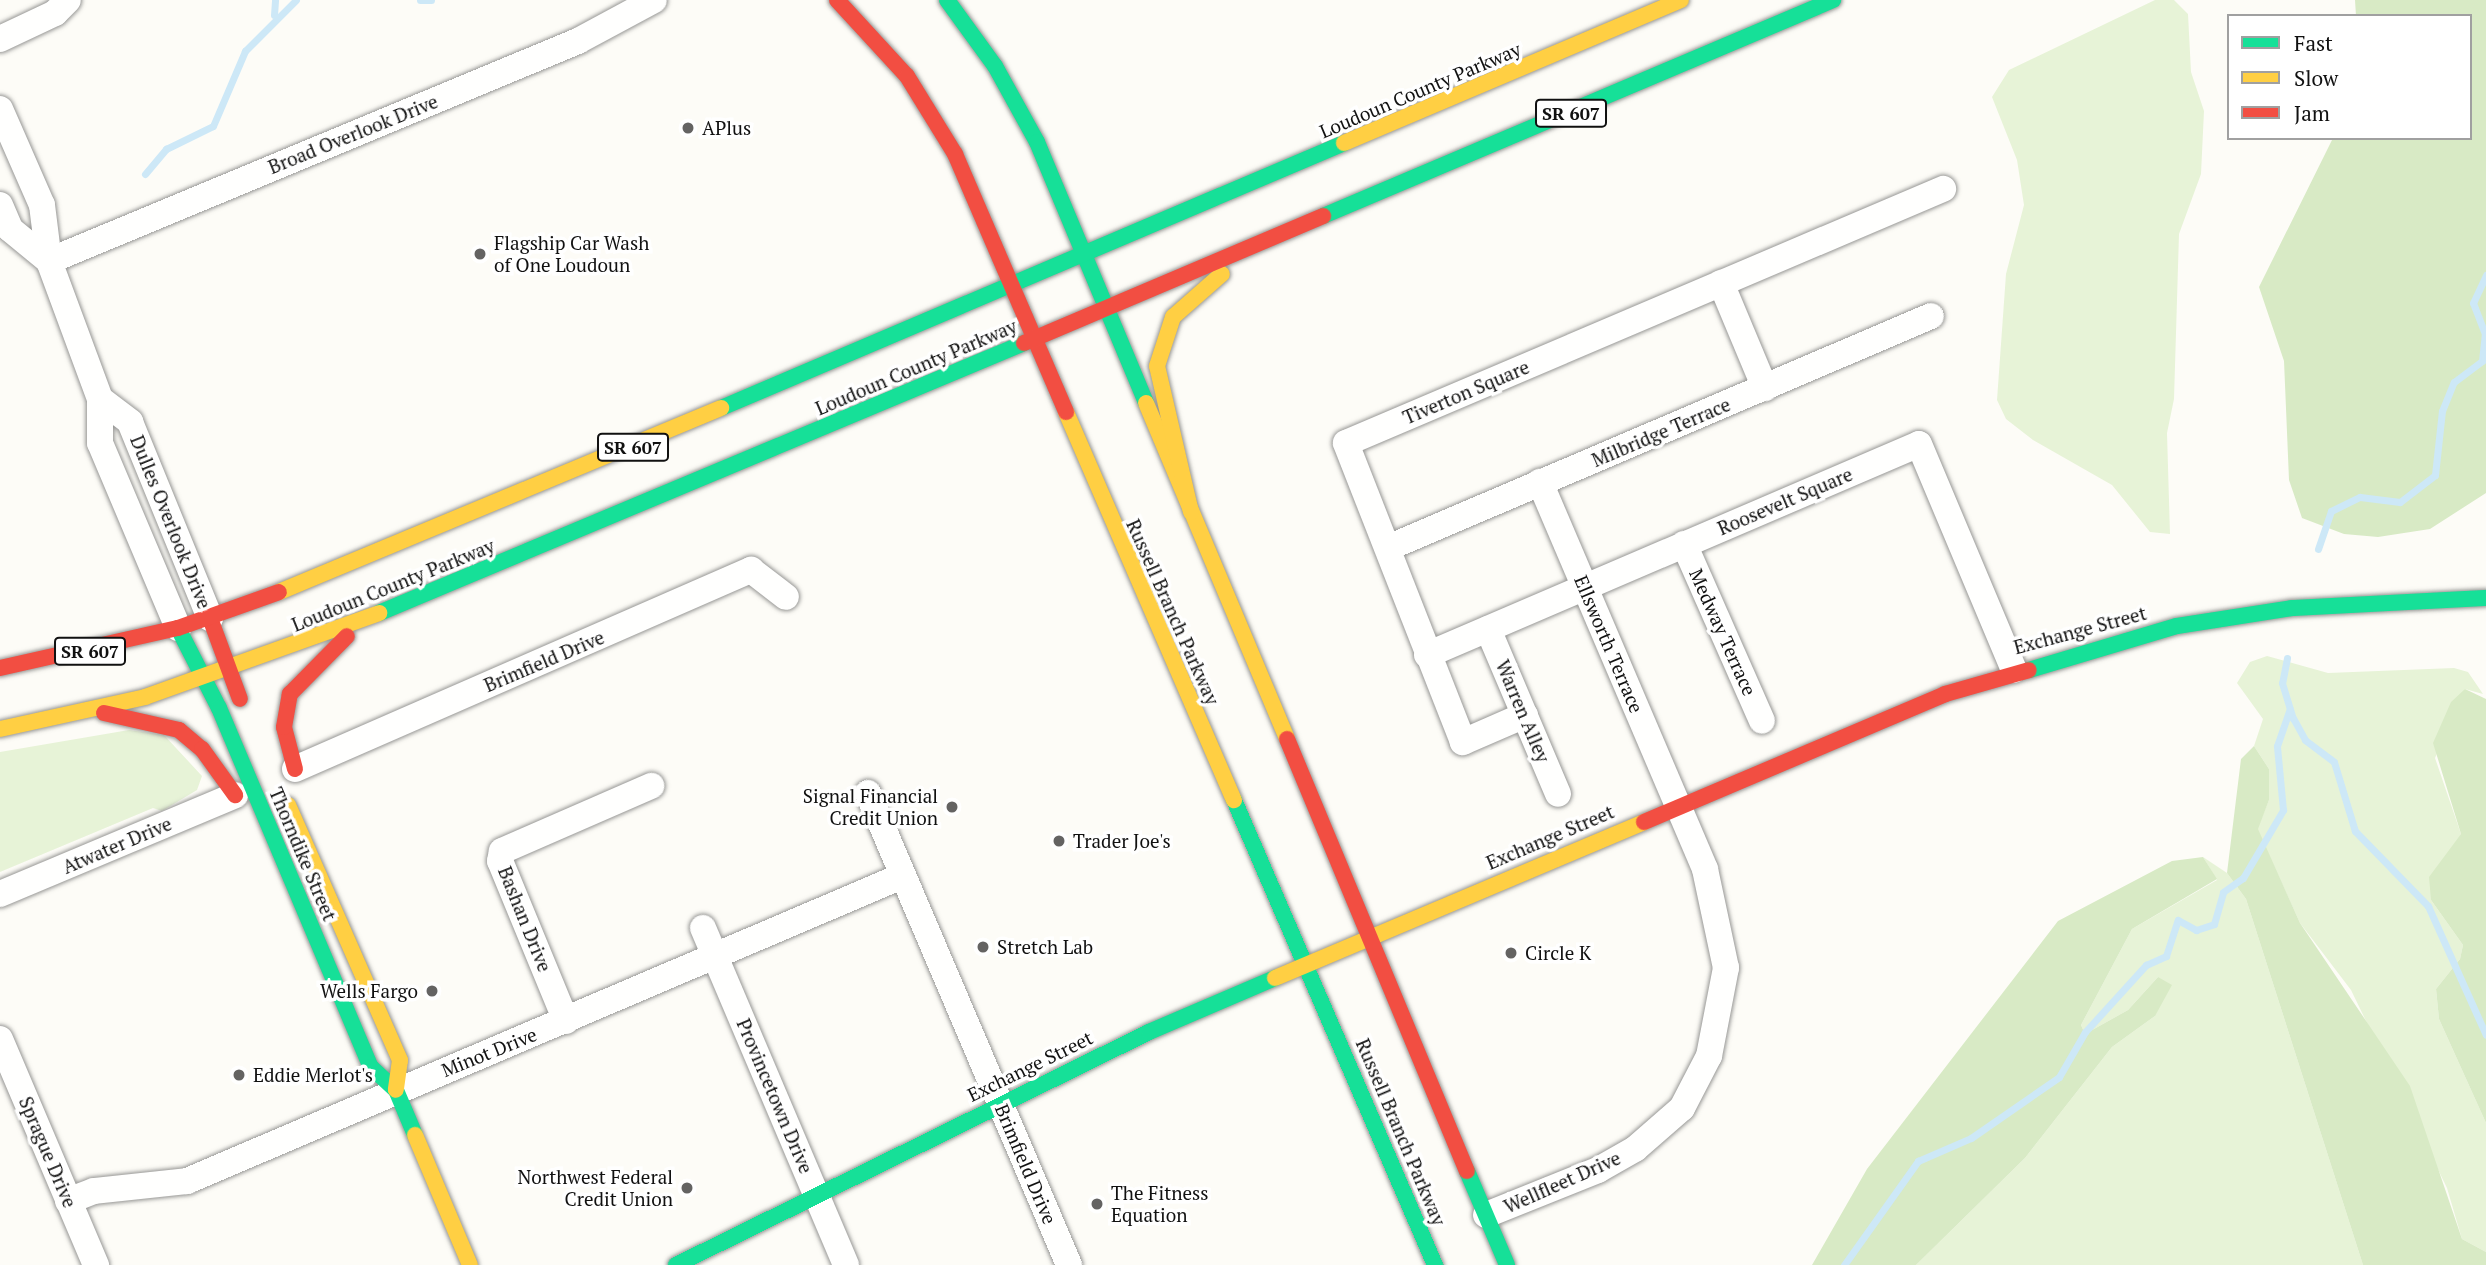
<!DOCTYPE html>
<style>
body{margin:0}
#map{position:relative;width:2486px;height:1265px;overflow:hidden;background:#fdfcf7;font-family:"PT Serif",serif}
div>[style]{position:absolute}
.green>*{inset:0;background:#e7f3d7}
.forest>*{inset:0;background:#d8eac5}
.stream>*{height:7px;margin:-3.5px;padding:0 3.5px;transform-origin:3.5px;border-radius:3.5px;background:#cde8f7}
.roads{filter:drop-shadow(0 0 2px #979795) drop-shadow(0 0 2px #979795)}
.street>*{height:26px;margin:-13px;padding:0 13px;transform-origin:13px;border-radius:13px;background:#fffffe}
.fast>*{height:16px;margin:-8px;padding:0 8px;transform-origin:8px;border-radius:8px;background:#16e098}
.slow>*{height:16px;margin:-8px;padding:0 8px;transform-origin:8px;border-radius:8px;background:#ffcf43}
.jam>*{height:16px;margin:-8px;padding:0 8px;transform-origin:8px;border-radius:8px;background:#f24e42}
.dots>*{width:19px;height:19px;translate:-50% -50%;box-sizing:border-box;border:4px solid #fff;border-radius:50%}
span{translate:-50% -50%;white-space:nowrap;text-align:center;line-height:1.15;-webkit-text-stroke:7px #fff;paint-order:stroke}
.shield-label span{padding:2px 5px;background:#fff;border:2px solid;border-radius:5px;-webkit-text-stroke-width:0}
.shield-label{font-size:18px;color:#111;font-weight:700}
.street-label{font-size:19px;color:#111}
.poi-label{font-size:19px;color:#111}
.left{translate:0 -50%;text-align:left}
.right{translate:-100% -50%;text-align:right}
.legend{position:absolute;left:2227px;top:14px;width:245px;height:126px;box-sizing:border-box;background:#fff;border:2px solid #a0a0a0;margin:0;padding:9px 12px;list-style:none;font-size:21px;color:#111}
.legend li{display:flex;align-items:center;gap:14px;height:35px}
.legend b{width:35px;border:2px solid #a0a0a0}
</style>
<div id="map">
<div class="green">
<div style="clip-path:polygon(2155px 0,2174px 0,2188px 14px,2191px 72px,2204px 111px,2201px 174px,2179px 234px,2174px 399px,2167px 433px,2170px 534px,2150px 532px,2112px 485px,2033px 440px,2006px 419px,1997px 400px,2006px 274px,2024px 205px,2017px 160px,1992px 97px,2009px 70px)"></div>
<div style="clip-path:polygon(2267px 656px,2328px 673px,2454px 668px,2468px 672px,2483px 694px,2465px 689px,2435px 758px,2461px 834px,2431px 900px,2463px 945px,2460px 959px,2436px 989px,2439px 1019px,2486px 1123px,2486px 1252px,2462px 1239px,2447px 1188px,2351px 990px,2300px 923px,2257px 829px,2269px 800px,2269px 769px,2254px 746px,2263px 719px,2237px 683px,2250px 662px)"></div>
<div style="clip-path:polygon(129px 730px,164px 735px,202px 776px,197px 790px,162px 811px,153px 808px,0 872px,0 752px)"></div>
<div style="clip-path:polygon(2203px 857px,2227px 873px,2246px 899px,2363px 1265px,1916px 1265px,2025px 1158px,2112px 1047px,2155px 1016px,2158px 977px,2128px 1010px,2085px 1034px,2081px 1025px,2132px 929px,2217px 880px)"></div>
</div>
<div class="forest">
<div style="clip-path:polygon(2355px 0,2486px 0,2486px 493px,2430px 529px,2378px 537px,2344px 534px,2302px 518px,2289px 480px,2284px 361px,2259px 287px,2333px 138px,2470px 138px,2470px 16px,2356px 16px)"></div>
<div style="clip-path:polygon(2465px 689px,2486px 699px,2486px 1123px,2439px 1019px,2436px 989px,2460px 959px,2463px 945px,2431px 900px,2429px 877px,2461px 834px,2433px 743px,2451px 702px)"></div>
<div style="clip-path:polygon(2254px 746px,2269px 769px,2269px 800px,2258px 829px,2300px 923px,2410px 1086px,2462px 1239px,2486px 1252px,2486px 1265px,2363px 1265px,2246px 899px,2227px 873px,2241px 759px)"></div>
<div style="clip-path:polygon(2203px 857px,2217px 879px,2132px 929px,2081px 1025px,2085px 1034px,2128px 1010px,2158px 977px,2172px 985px,2155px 1016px,2112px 1047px,2025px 1158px,1916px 1265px,1812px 1265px,1867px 1169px,2058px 921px,2172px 861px)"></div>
</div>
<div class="stream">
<div style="left:420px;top:0;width:11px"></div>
<div style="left:274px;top:15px;width:15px;rotate:-86deg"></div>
<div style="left:145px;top:174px;width:33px;rotate:-50deg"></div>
<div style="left:166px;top:149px;width:52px;rotate:-26.1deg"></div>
<div style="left:213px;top:126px;width:82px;rotate:-66.9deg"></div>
<div style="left:245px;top:51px;width:72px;rotate:-45deg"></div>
<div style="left:2318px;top:549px;width:40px;rotate:-71.1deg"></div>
<div style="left:2331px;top:511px;width:32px;rotate:-26deg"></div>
<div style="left:2360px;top:497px;width:40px;rotate:7.1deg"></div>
<div style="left:2400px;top:502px;width:44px;rotate:-37.6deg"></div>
<div style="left:2435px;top:475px;width:64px;rotate:-83.8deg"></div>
<div style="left:2442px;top:411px;width:31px;rotate:-68deg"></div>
<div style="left:2454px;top:382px;width:35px;rotate:-37deg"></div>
<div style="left:2482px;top:361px;width:27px;rotate:-84deg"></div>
<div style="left:2485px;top:334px;width:33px;rotate:-111deg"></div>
<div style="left:2473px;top:303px;width:31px;rotate:-65deg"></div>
<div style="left:2287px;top:658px;width:25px;rotate:101deg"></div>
<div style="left:2282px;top:683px;width:37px;rotate:73deg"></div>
<div style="left:2293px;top:718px;width:25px;rotate:61deg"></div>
<div style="left:2305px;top:740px;width:36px;rotate:37deg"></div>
<div style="left:2334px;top:762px;width:72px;rotate:73.1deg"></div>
<div style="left:2355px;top:831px;width:105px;rotate:45.8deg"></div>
<div style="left:2428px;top:906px;width:141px;rotate:65.8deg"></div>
<div style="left:1844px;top:1265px;width:128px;rotate:-54.6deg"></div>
<div style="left:1918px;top:1161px;width:58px;rotate:-23.5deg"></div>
<div style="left:1971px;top:1138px;width:107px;rotate:-34.7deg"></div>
<div style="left:2059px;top:1077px;width:52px;rotate:-60deg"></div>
<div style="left:2085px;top:1032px;width:91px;rotate:-47.7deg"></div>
<div style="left:2146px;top:965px;width:22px;rotate:-24deg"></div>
<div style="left:2166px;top:956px;width:38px;rotate:-72deg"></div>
<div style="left:2178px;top:920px;width:21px;rotate:29deg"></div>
<div style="left:2196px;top:930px;width:19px;rotate:-18deg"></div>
<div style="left:2214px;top:924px;width:33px;rotate:-74deg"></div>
<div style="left:2223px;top:892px;width:24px;rotate:-35deg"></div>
<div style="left:2243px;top:878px;width:79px;rotate:-59.5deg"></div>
<div style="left:2283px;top:810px;width:64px;rotate:-95.4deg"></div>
<div style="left:2277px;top:746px;width:39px;rotate:-71deg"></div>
</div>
<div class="roads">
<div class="street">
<div style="left:0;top:39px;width:61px;rotate:-25.3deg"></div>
<div style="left:55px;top:13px;width:18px;rotate:-45deg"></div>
<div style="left:0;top:109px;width:105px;rotate:66.4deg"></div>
<div style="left:42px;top:205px;width:56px;rotate:82.9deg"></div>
<div style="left:49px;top:261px;width:147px;rotate:69.7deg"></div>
<div style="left:100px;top:399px;width:44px;rotate:90deg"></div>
<div style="left:100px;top:443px;width:201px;rotate:67.1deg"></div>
<div style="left:0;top:205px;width:26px;rotate:67deg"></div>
<div style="left:10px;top:229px;width:50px;rotate:39.4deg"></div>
<div style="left:49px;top:261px;width:573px;rotate:-22.58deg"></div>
<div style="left:578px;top:41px;width:86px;rotate:-28.3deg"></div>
<div style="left:1721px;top:283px;width:114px;rotate:67.3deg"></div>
<div style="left:100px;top:399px;width:38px;rotate:37deg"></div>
<div style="left:130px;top:422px;width:212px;rotate:67.8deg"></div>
<div style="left:1684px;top:544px;width:193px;rotate:66.2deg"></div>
<div style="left:1390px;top:547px;width:588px;rotate:-23.12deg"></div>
<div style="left:1488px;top:629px;width:179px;rotate:67deg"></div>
<div style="left:1427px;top:655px;width:535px;rotate:-23.21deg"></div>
<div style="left:1919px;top:444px;width:245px;rotate:67.2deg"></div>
<div style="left:1525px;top:715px;width:68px;rotate:156.5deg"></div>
<div style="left:1463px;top:742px;width:321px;rotate:-111.4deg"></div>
<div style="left:1346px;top:443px;width:649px;rotate:-23.05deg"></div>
<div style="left:295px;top:769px;width:498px;rotate:-23.6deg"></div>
<div style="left:751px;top:570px;width:44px;rotate:37.6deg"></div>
<div style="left:868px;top:793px;width:513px;rotate:66.93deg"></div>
<div style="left:0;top:894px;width:255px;rotate:-22.8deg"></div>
<div style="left:703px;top:928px;width:366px;rotate:67deg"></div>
<div style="left:566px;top:1021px;width:173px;rotate:-112.4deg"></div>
<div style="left:500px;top:861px;width:10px;rotate:-79deg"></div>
<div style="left:502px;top:851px;width:163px;rotate:-23.6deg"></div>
<div style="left:0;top:1039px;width:246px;rotate:67deg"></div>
<div style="left:68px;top:1201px;width:28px;rotate:-21deg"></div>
<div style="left:94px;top:1191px;width:94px;rotate:-6.1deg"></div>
<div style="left:187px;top:1181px;width:777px;rotate:-23.1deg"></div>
<div style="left:1486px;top:1215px;width:121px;rotate:-21.9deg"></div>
<div style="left:1598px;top:1170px;width:43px;rotate:-29.6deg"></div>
<div style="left:1635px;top:1149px;width:62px;rotate:-41.1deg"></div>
<div style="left:1682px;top:1108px;width:59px;rotate:-62.6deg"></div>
<div style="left:1709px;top:1056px;width:90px;rotate:-79.1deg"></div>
<div style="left:1726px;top:968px;width:101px;rotate:-102deg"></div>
<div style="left:1705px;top:869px;width:421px;rotate:-113.1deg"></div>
</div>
<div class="fast">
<div style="left:947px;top:0;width:82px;rotate:54deg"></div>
<div style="left:995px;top:66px;width:87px;rotate:61.1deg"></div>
<div style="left:1037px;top:142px;width:283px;rotate:67.3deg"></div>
<div style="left:1323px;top:216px;width:554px;rotate:-22.95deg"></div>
<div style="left:721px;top:408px;width:677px;rotate:-23.04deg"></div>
<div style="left:379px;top:613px;width:699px;rotate:-22.71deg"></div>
<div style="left:178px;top:628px;width:90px;rotate:62.9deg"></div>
<div style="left:219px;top:708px;width:390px;rotate:67.1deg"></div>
<div style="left:371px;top:1067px;width:34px;rotate:43deg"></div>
<div style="left:396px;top:1090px;width:49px;rotate:67.1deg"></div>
<div style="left:2029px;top:670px;width:154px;rotate:-16.6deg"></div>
<div style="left:2177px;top:626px;width:116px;rotate:-8.9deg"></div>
<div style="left:2292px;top:608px;width:194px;rotate:-3deg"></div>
<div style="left:1234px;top:800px;width:507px;rotate:66.62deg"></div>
<div style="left:1467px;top:1171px;width:102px;rotate:66.9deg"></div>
<div style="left:676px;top:1265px;width:527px;rotate:-26.22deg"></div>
<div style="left:1149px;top:1032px;width:137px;rotate:-23.2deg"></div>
</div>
<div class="slow">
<div style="left:1344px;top:143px;width:366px;rotate:-23deg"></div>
<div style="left:1146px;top:403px;width:364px;rotate:67.2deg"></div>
<div style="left:1066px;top:412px;width:423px;rotate:66.6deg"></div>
<div style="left:1191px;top:512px;width:150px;rotate:-103.1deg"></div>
<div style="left:1157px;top:366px;width:52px;rotate:-71.9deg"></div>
<div style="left:1173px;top:317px;width:65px;rotate:-41.3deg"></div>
<div style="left:279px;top:592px;width:479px;rotate:-22.6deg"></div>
<div style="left:0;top:729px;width:148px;rotate:-12.4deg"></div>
<div style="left:145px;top:697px;width:249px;rotate:-19.7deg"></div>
<div style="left:288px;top:805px;width:279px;rotate:66.3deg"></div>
<div style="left:400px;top:1060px;width:30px;rotate:98deg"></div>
<div style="left:1275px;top:978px;width:401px;rotate:-22.9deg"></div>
<div style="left:415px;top:1135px;width:141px;rotate:67.1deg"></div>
</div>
<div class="jam">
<div style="left:837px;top:0;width:103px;rotate:47.4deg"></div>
<div style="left:907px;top:76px;width:92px;rotate:58.4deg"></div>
<div style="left:955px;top:154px;width:281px;rotate:66.7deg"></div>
<div style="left:1024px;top:343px;width:325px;rotate:-23deg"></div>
<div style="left:210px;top:618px;width:86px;rotate:69.7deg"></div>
<div style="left:0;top:668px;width:182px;rotate:-12.7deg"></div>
<div style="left:178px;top:628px;width:107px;rotate:-19.6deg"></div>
<div style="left:104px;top:713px;width:77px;rotate:12.8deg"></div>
<div style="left:179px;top:730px;width:30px;rotate:40deg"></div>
<div style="left:202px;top:749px;width:57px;rotate:54.3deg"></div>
<div style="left:1287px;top:739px;width:468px;rotate:67.4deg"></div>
<div style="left:295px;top:769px;width:43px;rotate:-104.7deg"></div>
<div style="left:284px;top:727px;width:34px;rotate:-80deg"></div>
<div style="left:290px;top:694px;width:81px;rotate:-45.5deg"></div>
<div style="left:1644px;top:822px;width:327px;rotate:-23deg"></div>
<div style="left:1945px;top:694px;width:87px;rotate:-15.9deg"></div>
</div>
</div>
<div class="dots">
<div style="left:688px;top:128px;background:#646362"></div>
<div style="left:480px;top:254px;background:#646362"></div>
<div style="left:952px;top:807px;background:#646362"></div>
<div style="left:1059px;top:841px;background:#646362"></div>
<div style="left:983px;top:947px;background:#646362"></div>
<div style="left:1511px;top:953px;background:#646362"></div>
<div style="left:432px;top:991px;background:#646362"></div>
<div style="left:239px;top:1075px;background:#646362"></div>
<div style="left:687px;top:1188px;background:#646362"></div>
<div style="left:1097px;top:1204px;background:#646362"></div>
</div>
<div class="shield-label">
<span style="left:1571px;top:113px">SR 607</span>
<span style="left:633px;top:447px">SR 607</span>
<span style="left:90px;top:651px">SR 607</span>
</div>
<div class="street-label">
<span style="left:1420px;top:90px;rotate:-23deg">Loudoun County Parkway</span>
<span style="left:353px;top:134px;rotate:-22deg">Broad Overlook Drive</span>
<span style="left:916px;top:367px;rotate:-23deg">Loudoun County Parkway</span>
<span style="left:1466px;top:392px;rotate:-23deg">Tiverton Square</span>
<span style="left:1661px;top:432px;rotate:-23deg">Milbridge Terrace</span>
<span style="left:1785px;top:501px;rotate:-23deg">Roosevelt Square</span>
<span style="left:171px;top:522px;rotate:68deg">Dulles Overlook Drive</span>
<span style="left:393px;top:585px;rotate:-22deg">Loudoun County Parkway</span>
<span style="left:1173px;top:612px;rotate:66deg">Russell Branch Parkway</span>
<span style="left:2080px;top:630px;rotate:-15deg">Exchange Street</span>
<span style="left:1723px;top:632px;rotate:66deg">Medway Terrace</span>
<span style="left:1609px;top:644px;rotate:67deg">Ellsworth Terrace</span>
<span style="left:544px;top:661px;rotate:-23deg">Brimfield Drive</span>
<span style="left:1523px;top:711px;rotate:67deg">Warren Alley</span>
<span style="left:1550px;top:837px;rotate:-23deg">Exchange Street</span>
<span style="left:117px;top:845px;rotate:-23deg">Atwater Drive</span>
<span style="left:303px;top:854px;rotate:67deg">Thorndike Street</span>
<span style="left:525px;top:919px;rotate:68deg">Bashan Drive</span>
<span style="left:489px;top:1052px;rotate:-22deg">Minot Drive</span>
<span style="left:1030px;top:1066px;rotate:-26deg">Exchange Street</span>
<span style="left:775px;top:1096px;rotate:67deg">Provincetown Drive</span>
<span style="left:1401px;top:1132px;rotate:67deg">Russell Branch Parkway</span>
<span style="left:48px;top:1152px;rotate:67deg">Sprague Drive</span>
<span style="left:1026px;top:1164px;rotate:67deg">Brimfield Drive</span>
<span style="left:1562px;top:1182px;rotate:-24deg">Wellfleet Drive</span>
</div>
<div class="poi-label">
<span class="left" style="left:702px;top:128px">APlus</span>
<span class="left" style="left:494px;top:254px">Flagship Car Wash<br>of One Loudoun</span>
<span class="right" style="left:938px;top:807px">Signal Financial<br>Credit Union</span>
<span class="left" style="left:1073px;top:841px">Trader Joe's</span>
<span class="left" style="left:997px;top:947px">Stretch Lab</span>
<span class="left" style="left:1525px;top:953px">Circle K</span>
<span class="right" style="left:418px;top:991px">Wells Fargo</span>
<span class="left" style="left:253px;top:1075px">Eddie Merlot's</span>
<span class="right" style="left:673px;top:1188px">Northwest Federal<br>Credit Union</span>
<span class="left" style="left:1111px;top:1204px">The Fitness<br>Equation</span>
</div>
<ul class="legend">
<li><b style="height:9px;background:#16e098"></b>Fast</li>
<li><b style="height:9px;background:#ffcf43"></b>Slow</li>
<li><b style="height:9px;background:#f24e42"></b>Jam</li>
</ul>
</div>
